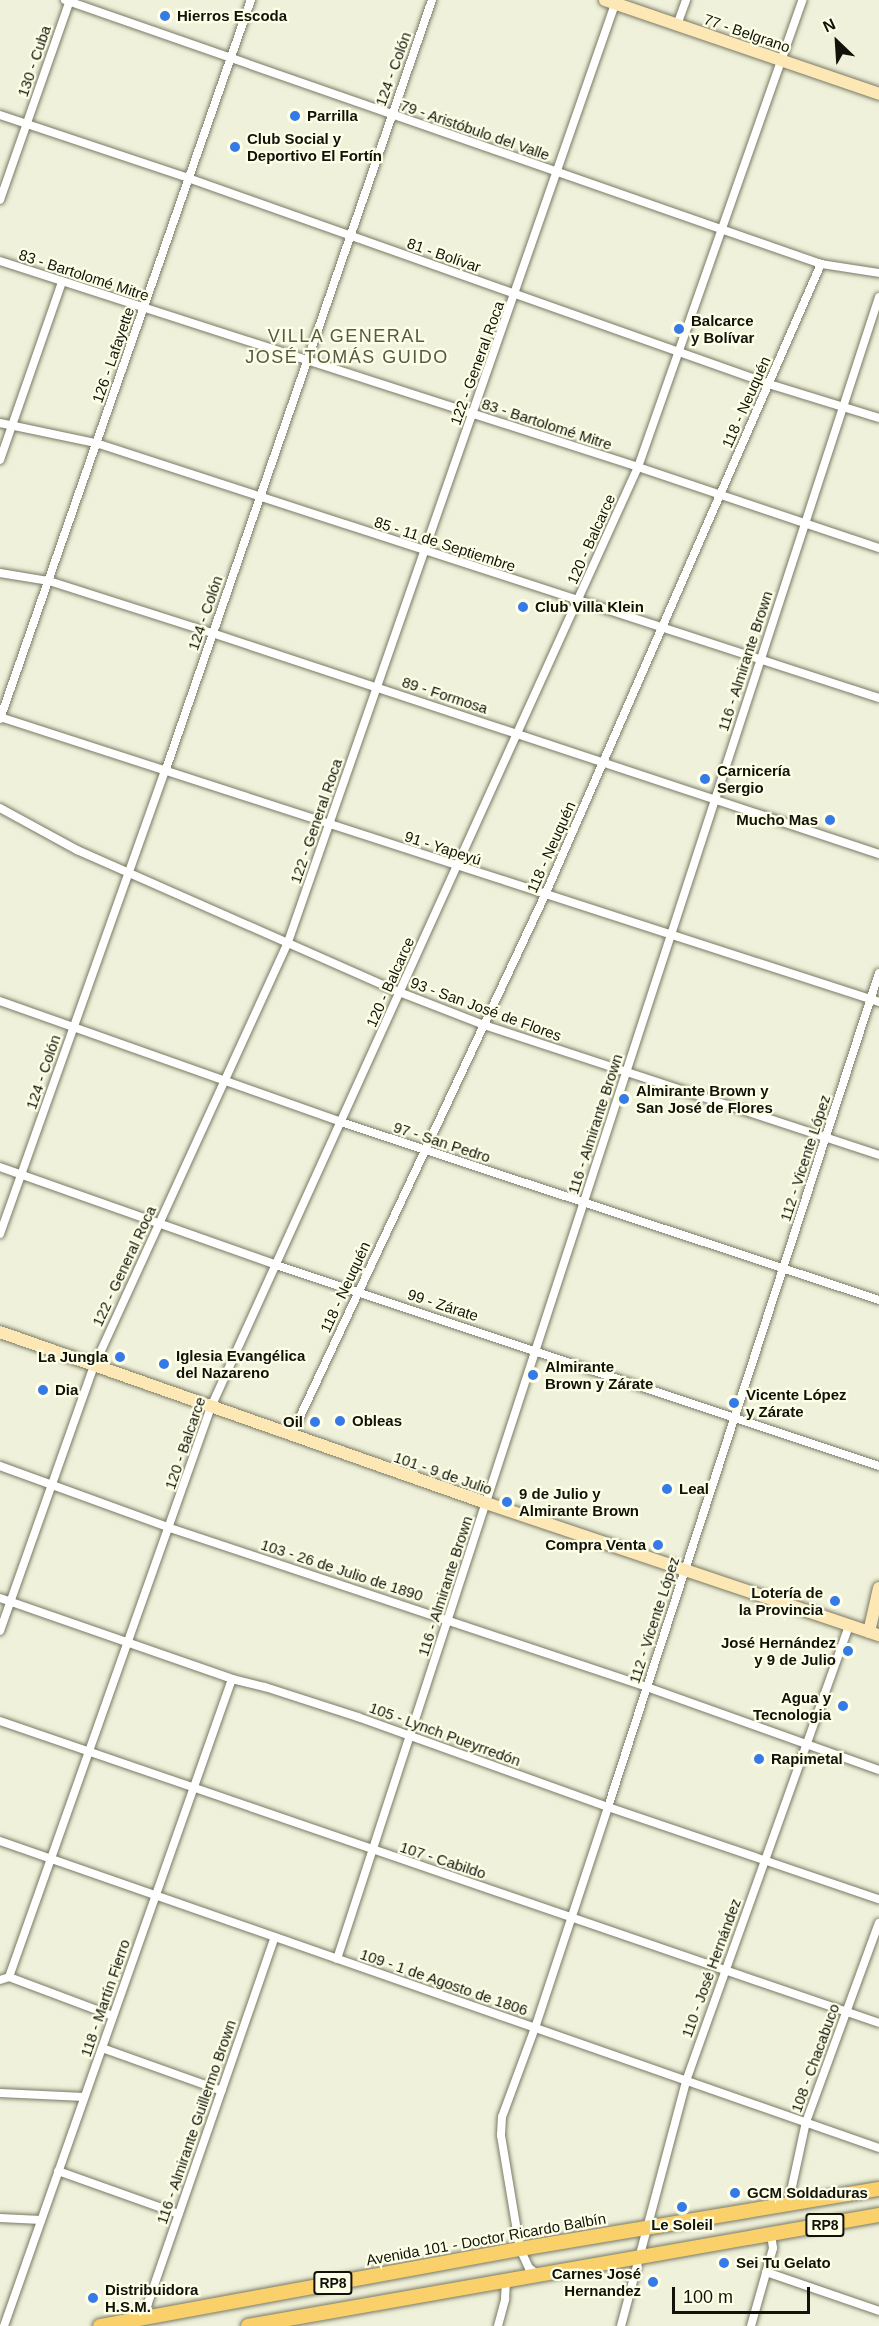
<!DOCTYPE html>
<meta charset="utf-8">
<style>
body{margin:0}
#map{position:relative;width:879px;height:2326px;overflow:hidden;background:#f0f1da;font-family:Helvetica,sans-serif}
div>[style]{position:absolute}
.roads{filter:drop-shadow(0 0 2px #797a65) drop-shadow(0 0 2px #797a65)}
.street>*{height:8px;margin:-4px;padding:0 4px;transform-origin:4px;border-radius:4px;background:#fff}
.secondary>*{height:12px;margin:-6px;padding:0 6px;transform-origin:6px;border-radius:6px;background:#fde8b5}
.primary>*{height:14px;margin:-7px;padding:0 7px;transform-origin:7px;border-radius:7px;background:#fad06a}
.dots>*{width:16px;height:16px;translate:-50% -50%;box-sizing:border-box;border:3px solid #fdffe7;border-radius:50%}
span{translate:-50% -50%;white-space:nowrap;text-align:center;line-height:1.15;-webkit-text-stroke:4.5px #fdffe7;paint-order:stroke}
.shield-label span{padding:2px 4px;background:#fdffe7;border:2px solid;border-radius:4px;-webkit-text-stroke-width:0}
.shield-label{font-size:14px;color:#12120a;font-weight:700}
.poi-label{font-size:15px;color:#12120a;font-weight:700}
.left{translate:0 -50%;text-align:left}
.right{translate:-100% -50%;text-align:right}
.street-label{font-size:15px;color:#12120a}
.quarter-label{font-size:18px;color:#585844;letter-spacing:1.5px}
.north{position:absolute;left:807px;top:12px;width:60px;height:60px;-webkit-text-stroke:4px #fdffe7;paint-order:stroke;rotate:335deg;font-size:16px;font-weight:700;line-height:24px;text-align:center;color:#12120a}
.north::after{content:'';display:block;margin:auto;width:21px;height:27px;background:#12120a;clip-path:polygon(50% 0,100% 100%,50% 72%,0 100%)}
.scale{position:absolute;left:672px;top:2287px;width:138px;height:27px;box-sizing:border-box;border:3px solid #12120a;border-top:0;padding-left:8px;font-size:18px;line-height:21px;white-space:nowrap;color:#12120a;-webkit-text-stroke:4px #fdffe7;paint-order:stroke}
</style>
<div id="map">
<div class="roads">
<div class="street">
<div style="left:65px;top:0;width:801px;rotate:19.25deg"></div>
<div style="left:821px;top:264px;width:59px;rotate:8.8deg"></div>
<div style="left:677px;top:25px;width:27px;rotate:-70deg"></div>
<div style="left:0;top:115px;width:198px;rotate:18.5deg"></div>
<div style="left:188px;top:178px;width:616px;rotate:19.52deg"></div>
<div style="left:769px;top:384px;width:115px;rotate:17.2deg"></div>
<div style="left:0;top:200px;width:212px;rotate:-70.7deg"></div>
<div style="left:0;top:261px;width:670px;rotate:17.89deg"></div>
<div style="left:638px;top:467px;width:254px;rotate:18.6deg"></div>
<div style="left:0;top:423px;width:98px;rotate:11.8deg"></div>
<div style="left:96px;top:443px;width:823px;rotate:18.04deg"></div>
<div style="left:0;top:460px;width:188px;rotate:-70.8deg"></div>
<div style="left:0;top:573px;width:50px;rotate:9.3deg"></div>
<div style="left:49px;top:581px;width:171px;rotate:17.7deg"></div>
<div style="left:212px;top:633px;width:703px;rotate:18.33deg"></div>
<div style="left:0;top:717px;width:924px;rotate:17.96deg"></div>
<div style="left:0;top:719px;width:762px;rotate:-70.76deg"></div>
<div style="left:0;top:808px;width:88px;rotate:28.6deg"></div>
<div style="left:77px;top:850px;width:352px;rotate:23.8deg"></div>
<div style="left:399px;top:992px;width:91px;rotate:21.2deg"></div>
<div style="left:484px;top:1025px;width:416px;rotate:18.2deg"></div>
<div style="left:0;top:1001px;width:362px;rotate:19.5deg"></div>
<div style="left:341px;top:1122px;width:567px;rotate:18.31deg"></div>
<div style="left:0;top:1167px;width:293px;rotate:19.5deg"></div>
<div style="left:276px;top:1265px;width:636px;rotate:18.43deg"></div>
<div style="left:0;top:1234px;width:494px;rotate:-70.4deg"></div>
<div style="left:166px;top:769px;width:814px;rotate:-70.92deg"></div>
<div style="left:291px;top:1436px;width:598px;rotate:-64.85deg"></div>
<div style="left:545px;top:895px;width:689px;rotate:-66.38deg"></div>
<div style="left:0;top:1466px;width:181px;rotate:20deg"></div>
<div style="left:170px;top:1528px;width:503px;rotate:18.43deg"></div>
<div style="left:647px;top:1687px;width:246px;rotate:19.7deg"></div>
<div style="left:0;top:1598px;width:246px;rotate:19.2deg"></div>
<div style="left:232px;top:1679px;width:34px;rotate:14deg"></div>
<div style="left:265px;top:1687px;width:98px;rotate:17.9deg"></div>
<div style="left:358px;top:1717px;width:266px;rotate:19.8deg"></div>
<div style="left:608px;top:1807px;width:286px;rotate:18.8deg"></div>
<div style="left:0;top:1631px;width:281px;rotate:-70.5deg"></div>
<div style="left:94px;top:1366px;width:466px;rotate:-65.4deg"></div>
<div style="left:288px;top:942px;width:993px;rotate:-70.78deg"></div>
<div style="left:0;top:1721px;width:929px;rotate:18.96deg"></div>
<div style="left:0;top:1841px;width:931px;rotate:19.25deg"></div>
<div style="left:337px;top:1959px;width:1748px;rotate:-71.94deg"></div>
<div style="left:9px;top:1977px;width:605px;rotate:-70.49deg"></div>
<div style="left:211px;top:1407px;width:1032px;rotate:-65.57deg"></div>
<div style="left:638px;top:467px;width:495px;rotate:-70.6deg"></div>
<div style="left:0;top:1980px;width:9px;rotate:-18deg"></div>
<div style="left:9px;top:1977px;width:111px;rotate:20.6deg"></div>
<div style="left:102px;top:2048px;width:127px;rotate:19.7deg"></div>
<div style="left:0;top:2093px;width:84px;rotate:2.7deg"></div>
<div style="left:58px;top:2171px;width:128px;rotate:19.6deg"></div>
<div style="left:788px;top:2205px;width:85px;rotate:-77.8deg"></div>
<div style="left:806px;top:2122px;width:212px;rotate:-69.9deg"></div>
<div style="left:0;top:2218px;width:41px;rotate:2.8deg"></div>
<div style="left:766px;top:2272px;width:120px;rotate:19deg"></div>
<div style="left:537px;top:2274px;width:10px;rotate:-143deg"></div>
<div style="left:529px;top:2268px;width:21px;rotate:-115deg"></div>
<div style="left:520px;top:2249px;width:116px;rotate:-99.5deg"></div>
<div style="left:501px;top:2135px;width:18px;rotate:-87deg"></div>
<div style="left:502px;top:2117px;width:95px;rotate:-69.7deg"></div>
<div style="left:535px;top:2028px;width:233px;rotate:-71.7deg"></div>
<div style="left:608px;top:1807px;width:877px;rotate:-72deg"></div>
<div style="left:145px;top:2317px;width:14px;rotate:-78deg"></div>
<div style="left:148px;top:2303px;width:387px;rotate:-70.9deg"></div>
<div style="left:4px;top:2326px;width:686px;rotate:-70.59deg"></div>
<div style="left:498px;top:2326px;width:28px;rotate:-75deg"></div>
<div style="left:505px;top:2299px;width:20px;rotate:-87deg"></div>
<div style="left:621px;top:2326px;width:253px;rotate:-75.1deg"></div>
<div style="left:686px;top:2081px;width:483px;rotate:-70.3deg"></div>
<div style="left:751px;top:2326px;width:81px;rotate:-74.2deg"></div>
<div style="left:773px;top:2248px;width:14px;rotate:-98deg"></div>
</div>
<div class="secondary">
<div style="left:605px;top:0;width:290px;rotate:18.9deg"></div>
<div style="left:0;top:1332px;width:515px;rotate:19.38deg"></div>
<div style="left:486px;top:1503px;width:415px;rotate:18.6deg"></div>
<div style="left:869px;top:1632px;width:45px;rotate:-77.2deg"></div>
</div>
<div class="primary">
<div style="left:100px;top:2326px;width:427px;rotate:-10.4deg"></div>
<div style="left:520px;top:2249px;width:364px;rotate:-9.5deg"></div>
<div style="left:248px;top:2326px;width:641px;rotate:-9.98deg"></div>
</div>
</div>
<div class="dots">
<div style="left:165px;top:16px;background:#357ae7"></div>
<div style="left:295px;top:116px;background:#357ae7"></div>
<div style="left:235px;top:147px;background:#357ae7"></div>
<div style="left:679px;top:329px;background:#357ae7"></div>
<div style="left:523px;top:607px;background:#357ae7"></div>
<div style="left:705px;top:779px;background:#357ae7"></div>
<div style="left:830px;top:820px;background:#357ae7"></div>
<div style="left:624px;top:1099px;background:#357ae7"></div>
<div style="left:120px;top:1357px;background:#357ae7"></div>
<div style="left:164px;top:1364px;background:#357ae7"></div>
<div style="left:533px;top:1375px;background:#357ae7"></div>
<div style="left:43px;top:1390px;background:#357ae7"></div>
<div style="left:734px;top:1403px;background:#357ae7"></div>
<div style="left:340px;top:1421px;background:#357ae7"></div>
<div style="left:315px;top:1422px;background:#357ae7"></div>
<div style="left:667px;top:1489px;background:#357ae7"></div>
<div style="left:507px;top:1502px;background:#357ae7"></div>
<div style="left:658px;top:1545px;background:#357ae7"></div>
<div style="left:835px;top:1601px;background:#357ae7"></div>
<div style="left:848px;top:1651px;background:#357ae7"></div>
<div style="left:843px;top:1706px;background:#357ae7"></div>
<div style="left:759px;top:1759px;background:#357ae7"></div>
<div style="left:735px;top:2193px;background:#357ae7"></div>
<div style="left:682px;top:2207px;background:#357ae7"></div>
<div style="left:724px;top:2263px;background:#357ae7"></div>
<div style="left:653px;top:2282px;background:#357ae7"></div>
<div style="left:93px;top:2298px;background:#357ae7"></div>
</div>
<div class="shield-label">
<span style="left:825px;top:2225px">RP8</span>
<span style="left:333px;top:2283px">RP8</span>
</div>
<div class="poi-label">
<span class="left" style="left:177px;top:16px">Hierros Escoda</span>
<span class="left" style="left:307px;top:116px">Parrilla</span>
<span class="left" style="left:247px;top:147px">Club Social y<br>Deportivo El Fortín</span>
<span class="left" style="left:691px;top:329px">Balcarce<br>y Bolívar</span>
<span class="left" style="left:535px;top:607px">Club Villa Klein</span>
<span class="left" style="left:717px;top:779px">Carnicería<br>Sergio</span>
<span class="right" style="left:818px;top:820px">Mucho Mas</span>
<span class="left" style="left:636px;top:1099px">Almirante Brown y<br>San José de Flores</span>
<span class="left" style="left:176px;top:1364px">Iglesia Evangélica<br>del Nazareno</span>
<span class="right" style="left:108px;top:1357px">La Jungla</span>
<span class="left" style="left:545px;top:1375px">Almirante<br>Brown y Zárate</span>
<span class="left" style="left:55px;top:1390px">Dia</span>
<span class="left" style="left:746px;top:1403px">Vicente López<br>y Zárate</span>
<span class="left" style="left:352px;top:1421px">Obleas</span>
<span class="right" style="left:303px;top:1422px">Oil</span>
<span class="left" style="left:679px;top:1489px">Leal</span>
<span class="left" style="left:519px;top:1502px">9 de Julio y<br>Almirante Brown</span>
<span class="right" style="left:646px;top:1545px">Compra Venta</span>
<span class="right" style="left:823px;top:1601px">Lotería de<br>la Provincia</span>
<span class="right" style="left:836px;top:1651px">José Hernández<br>y 9 de Julio</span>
<span class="right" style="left:831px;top:1706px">Agua y<br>Tecnologia</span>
<span class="left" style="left:771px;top:1759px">Rapimetal</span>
<span class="left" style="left:747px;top:2193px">GCM Soldaduras</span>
<span style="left:682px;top:2225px">Le Soleil</span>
<span class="left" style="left:736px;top:2263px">Sei Tu Gelato</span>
<span class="right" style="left:641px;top:2282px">Carnes José<br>Hernandez</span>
<span class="left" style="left:105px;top:2298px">Distribuidora<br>H.S.M.</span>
</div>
<div class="street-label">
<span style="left:747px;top:33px;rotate:19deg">77 - Belgrano</span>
<span style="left:34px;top:61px;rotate:-71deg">130 - Cuba</span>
<span style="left:393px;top:69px;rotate:-70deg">124 - Colón</span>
<span style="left:475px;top:130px;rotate:19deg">79 - Aristóbulo del Valle</span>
<span style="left:444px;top:255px;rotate:19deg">81 - Bolívar</span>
<span style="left:84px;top:275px;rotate:18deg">83 - Bartolomé Mitre</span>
<span style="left:113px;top:355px;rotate:-71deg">126 - Lafayette</span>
<span style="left:477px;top:363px;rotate:-70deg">122 - General Roca</span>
<span style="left:746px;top:402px;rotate:-66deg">118 - Neuquén</span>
<span style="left:547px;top:424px;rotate:18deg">83 - Bartolomé Mitre</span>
<span style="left:591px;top:539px;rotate:-66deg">120 - Balcarce</span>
<span style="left:445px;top:544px;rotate:18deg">85 - 11 de Septiembre</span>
<span style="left:205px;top:613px;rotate:-71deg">124 - Colón</span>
<span style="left:745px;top:661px;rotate:-72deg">116 - Almirante Brown</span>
<span style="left:445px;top:695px;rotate:18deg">89 - Formosa</span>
<span style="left:316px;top:821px;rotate:-71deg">122 - General Roca</span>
<span style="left:551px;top:847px;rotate:-66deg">118 - Neuquén</span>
<span style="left:443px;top:848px;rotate:18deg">91 - Yapeyú</span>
<span style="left:390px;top:982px;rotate:-66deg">120 - Balcarce</span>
<span style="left:486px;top:1009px;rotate:20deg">93 - San José de Flores</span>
<span style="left:43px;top:1072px;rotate:-71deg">124 - Colón</span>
<span style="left:595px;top:1124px;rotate:-72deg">116 - Almirante Brown</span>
<span style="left:442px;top:1142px;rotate:18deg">97 - San Pedro</span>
<span style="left:805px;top:1158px;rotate:-72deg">112 - Vicente López</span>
<span style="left:124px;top:1266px;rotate:-65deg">122 - General Roca</span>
<span style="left:345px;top:1287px;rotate:-65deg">118 - Neuquén</span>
<span style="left:443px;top:1305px;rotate:18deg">99 - Zárate</span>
<span style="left:185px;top:1443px;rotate:-71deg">120 - Balcarce</span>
<span style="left:443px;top:1473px;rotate:19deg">101 - 9 de Julio</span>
<span style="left:342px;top:1570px;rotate:18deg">103 - 26 de Julio de 1890</span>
<span style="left:445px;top:1586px;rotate:-72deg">116 - Almirante Brown</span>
<span style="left:654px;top:1620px;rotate:-72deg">112 - Vicente López</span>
<span style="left:445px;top:1734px;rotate:20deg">105 - Lynch Pueyrredón</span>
<span style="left:443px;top:1860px;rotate:18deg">107 - Cabildo</span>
<span style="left:711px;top:1968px;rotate:-70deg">110 - José Hernández</span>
<span style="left:444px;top:1982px;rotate:19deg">109 - 1 de Agosto de 1806</span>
<span style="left:105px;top:1998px;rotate:-71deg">118 - Martín Fierro</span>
<span style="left:815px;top:2058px;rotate:-70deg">108 - Chacabuco</span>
<span style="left:196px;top:2122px;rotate:-71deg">116 - Almirante Guillermo Brown</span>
<span style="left:486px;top:2239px;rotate:-10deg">Avenida 101 - Doctor Ricardo Balbín</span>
</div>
<div class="quarter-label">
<span style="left:347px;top:347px">VILLA GENERAL<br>JOSÉ TOMÁS GUIDO</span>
</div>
<div class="north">N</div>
<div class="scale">100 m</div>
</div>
